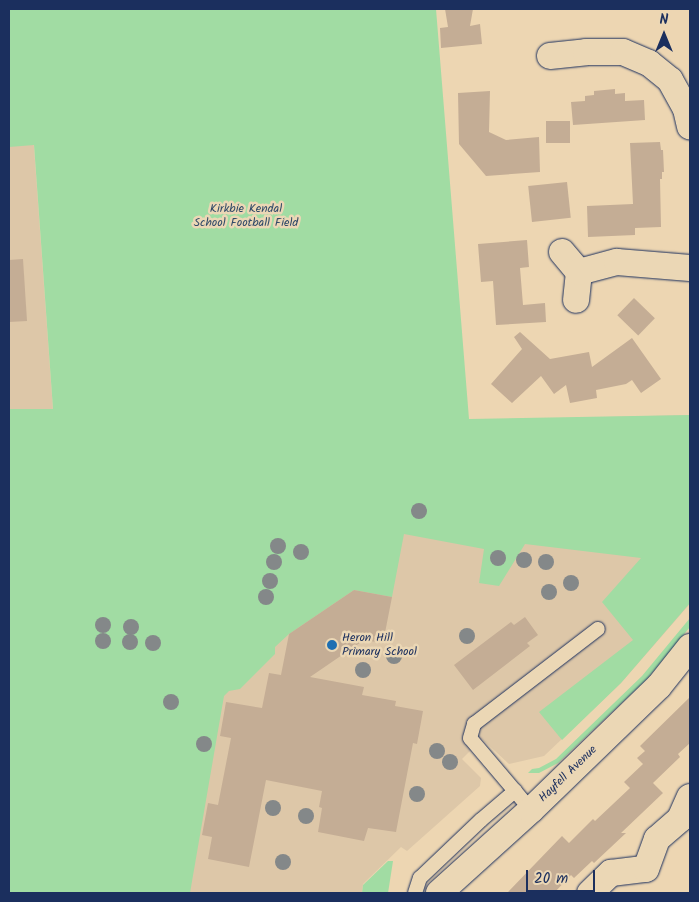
<!DOCTYPE html>
<style>
body{margin:0}
#map{position:relative;width:699px;height:902px;overflow:hidden;background:#edd6b2;font-family:Kalam,sans-serif}
div>[style]{position:absolute}
.built>*{inset:0;background:#ddc7a8}
.green>*{inset:0;background:#a1dca3}
.building>*{inset:0;background:#c4ad95;transform-origin:0 0}
.roads{filter:drop-shadow(0 0 1px #1b2f5e) drop-shadow(0 0 1px #1b2f5e)}
.lane>*{height:14px;margin:-7px;padding:0 7px;transform-origin:7px;border-radius:7px;background:#ebd7b5}
.street>*{height:26px;margin:-13px;padding:0 13px;transform-origin:13px;border-radius:13px;background:#ebd7b5}
.trees>*{width:16px;height:16px;margin:-8px;border-radius:50%;background:#848889}
.dots>*{width:14px;height:14px;translate:-50% -50%;box-sizing:border-box;border:2px solid #ebd7b5;border-radius:50%}
span{translate:-50% -50%;white-space:nowrap;text-align:center;line-height:1.15;-webkit-text-stroke:5px #ebd7b5;paint-order:stroke}
.park-label{font-size:12px;color:#2f4968}
.poi-label{font-size:12px;color:#1b2f5e}
.left{translate:0 -50%;text-align:left}
.street-label{font-size:12px;color:#1b2f5e}
.frame{position:absolute;inset:0;border:10px solid #1b2f5e;pointer-events:none}
.north{position:absolute;left:639px;top:10px;width:50px;height:50px;-webkit-text-stroke:4px #ebd7b5;paint-order:stroke;rotate:0deg;font-size:14px;font-weight:700;line-height:20px;text-align:center;color:#1b2f5e}
.north::after{content:'';display:block;margin:auto;width:18px;height:22px;background:#1b2f5e;clip-path:polygon(50% 0,100% 100%,50% 72%,0 100%)}
.scale{position:absolute;left:526px;top:870px;width:69px;height:22px;box-sizing:border-box;border:2px solid #1b2f5e;border-top:0;padding-left:6px;font-size:15px;line-height:18px;white-space:nowrap;color:#1b2f5e;-webkit-text-stroke:4px #ebd7b5;paint-order:stroke}
</style>
<div id="map">
<div class="built">
<div style="clip-path:polygon(9px 9px,24px 9px,53px 410px,9px 409px)"></div>
<div style="clip-path:polygon(690px 415px,690px 603px,688px 606px,621px 683px,544px 756px,509px 764px,482px 739px,462px 759px,481px 778px,480px 786px,407px 851px,401px 847px,363px 884px,362px 893px,9px 893px,9px 431px)"></div>
</div>
<div class="green">
<div style="clip-path:polygon(9px 9px,436px 9px,469px 419px,690px 415px,690px 603px,621px 683px,562px 740px,539px 712px,633px 640px,602px 602px,641px 558px,525px 544px,499px 586px,479px 583px,484px 549px,404px 534px,392px 597px,354px 590px,289px 634px,275px 647px,275px 654px,240px 689px,229px 691px,224px 696px,190px 893px,9px 893px,9px 409px,53px 409px,34px 145px,9px 147px)"></div>
<div style="clip-path:polygon(690px 618px,690px 627px,647px 679px,558px 763px,539px 773px,528px 773px,532px 769px,539px 768px,556px 759px,642px 676px)"></div>
<div style="clip-path:polygon(388px 861px,393px 861px,388px 893px,362px 893px,363px 885px)"></div>
</div>
<div class="building">
<div style="clip-path:polygon(445px 9px,473px 9px,470px 26px,480px 24px,482px 44px,441px 48px,440px 28px,448px 27px)"></div>
<div style="clip-path:polygon(615px 89px,615px 94px,625px 93px,625px 101px,644px 100px,645px 120px,573px 125px,571px 102px,585px 101px,585px 96px,594px 95px,594px 91px)"></div>
<div style="clip-path:polygon(490px 91px,489px 132px,506px 140px,539px 137px,540px 172px,486px 176px,459px 144px,458px 93px)"></div>
<div style="left:546px;top:121px;width:24px;height:22px"></div>
<div style="clip-path:polygon(660px 142px,661px 150px,663px 150px,664px 172px,662px 172px,662px 179px,660px 179px,661px 227px,635px 228px,635px 235px,588px 237px,587px 206px,633px 204px,630px 143px)"></div>
<div style="left:567px;top:182px;width:36px;height:39px;rotate:84deg"></div>
<div style="clip-path:polygon(527px 240px,529px 267px,520px 268px,523px 305px,545px 303px,546px 322px,496px 325px,493px 281px,481px 282px,478px 244px)"></div>
<div style="clip-path:polygon(23px 259px,27px 321px,9px 322px,9px 260px)"></div>
<div style="left:634px;top:298px;width:29px;height:24px;rotate:44deg"></div>
<div style="clip-path:polygon(520px 332px,550px 359px,589px 352px,592px 367px,632px 338px,661px 379px,641px 393px,632px 380px,626px 384px,596px 390px,597px 398px,570px 403px,566px 385px,554px 394px,541px 376px,512px 403px,491px 384px,522px 349px,514px 337px)"></div>
<div style="clip-path:polygon(354px 590px,392px 597px,383px 643px,364px 640px,310px 677px,364px 687px,362px 695px,396px 701px,395px 706px,423px 711px,417px 744px,413px 743px,396px 832px,368px 828px,364px 841px,318px 832px,322px 808px,319px 807px,322px 791px,266px 780px,249px 867px,208px 859px,212px 837px,202px 835px,208px 803px,218px 805px,231px 738px,220px 736px,226px 702px,262px 708px,269px 673px,281px 675px,289px 634px)"></div>
<div style="clip-path:polygon(525px 617px,538px 635px,527px 643px,530px 646px,473px 690px,454px 665px,511px 622px,514px 625px)"></div>
<div style="clip-path:polygon(690px 697px,690px 743px,678px 754px,680px 757px,653px 783px,663px 793px,621px 833px,626px 833px,594px 863px,592px 861px,574px 878px,571px 875px,554px 893px,507px 893px,562px 836px,569px 843px,593px 819px,595px 821px,630px 788px,624px 782px,643px 764px,637px 758px,645px 751px,640px 746px)"></div>
</div>
<div class="roads">
<div class="lane">
<div style="left:531px;top:810px;width:94px;rotate:-130.3deg"></div>
<div style="left:470px;top:738px;width:15px;rotate:-74deg"></div>
<div style="left:474px;top:724px;width:156px;rotate:-37.5deg"></div>
<div style="left:415px;top:893px;width:16px;rotate:-72deg"></div>
<div style="left:420px;top:878px;width:84px;rotate:-43.6deg"></div>
<div style="left:481px;top:820px;width:45px;rotate:-40.5deg"></div>
</div>
<div class="street">
<div style="left:550px;top:56px;width:36px;rotate:-6deg"></div>
<div style="left:586px;top:52px;width:37px"></div>
<div style="left:623px;top:52px;width:28px;rotate:23deg"></div>
<div style="left:649px;top:63px;width:27px;rotate:39deg"></div>
<div style="left:670px;top:80px;width:33px;rotate:61deg"></div>
<div style="left:686px;top:109px;width:18px;rotate:77deg"></div>
<div style="left:562px;top:252px;width:26px;rotate:50deg"></div>
<div style="left:579px;top:272px;width:28px;rotate:96deg"></div>
<div style="left:579px;top:272px;width:39px;rotate:-15deg"></div>
<div style="left:617px;top:262px;width:73px;rotate:4.7deg"></div>
<div style="left:439px;top:893px;width:124px;rotate:-42.1deg"></div>
<div style="left:531px;top:810px;width:178px;rotate:-44.1deg"></div>
<div style="left:659px;top:686px;width:50px;rotate:-51.5deg"></div>
<div style="left:590px;top:893px;width:29px;rotate:-44deg"></div>
<div style="left:611px;top:873px;width:35px;rotate:-7deg"></div>
<div style="left:646px;top:869px;width:32px;rotate:-70deg"></div>
<div style="left:657px;top:839px;width:30px;rotate:-41deg"></div>
<div style="left:680px;top:819px;width:24px;rotate:-66deg"></div>
</div>
</div>
<div class="trees">
<div style="left:419px;top:511px"></div>
<div style="left:278px;top:546px"></div>
<div style="left:301px;top:552px"></div>
<div style="left:498px;top:558px"></div>
<div style="left:524px;top:560px"></div>
<div style="left:274px;top:562px"></div>
<div style="left:546px;top:562px"></div>
<div style="left:270px;top:581px"></div>
<div style="left:571px;top:583px"></div>
<div style="left:549px;top:592px"></div>
<div style="left:266px;top:597px"></div>
<div style="left:103px;top:625px"></div>
<div style="left:131px;top:627px"></div>
<div style="left:467px;top:636px"></div>
<div style="left:103px;top:641px"></div>
<div style="left:130px;top:642px"></div>
<div style="left:153px;top:643px"></div>
<div style="left:394px;top:656px"></div>
<div style="left:363px;top:670px"></div>
<div style="left:171px;top:702px"></div>
<div style="left:204px;top:744px"></div>
<div style="left:437px;top:751px"></div>
<div style="left:450px;top:762px"></div>
<div style="left:417px;top:794px"></div>
<div style="left:273px;top:808px"></div>
<div style="left:306px;top:816px"></div>
<div style="left:283px;top:862px"></div>
</div>
<div class="dots">
<div style="left:332px;top:645px;background:#1f6fb2"></div>
</div>
<div class="park-label">
<span style="left:246px;top:216px">Kirkbie Kendal<br>School Football Field</span>
</div>
<div class="poi-label">
<span class="left" style="left:342px;top:645px">Heron Hill<br>Primary School</span>
</div>
<div class="street-label">
<span style="left:568px;top:774px;rotate:-44deg">Hayfell Avenue</span>
</div>
<div class="frame"></div>
<div class="north">N</div>
<div class="scale">20 m</div>
</div>
